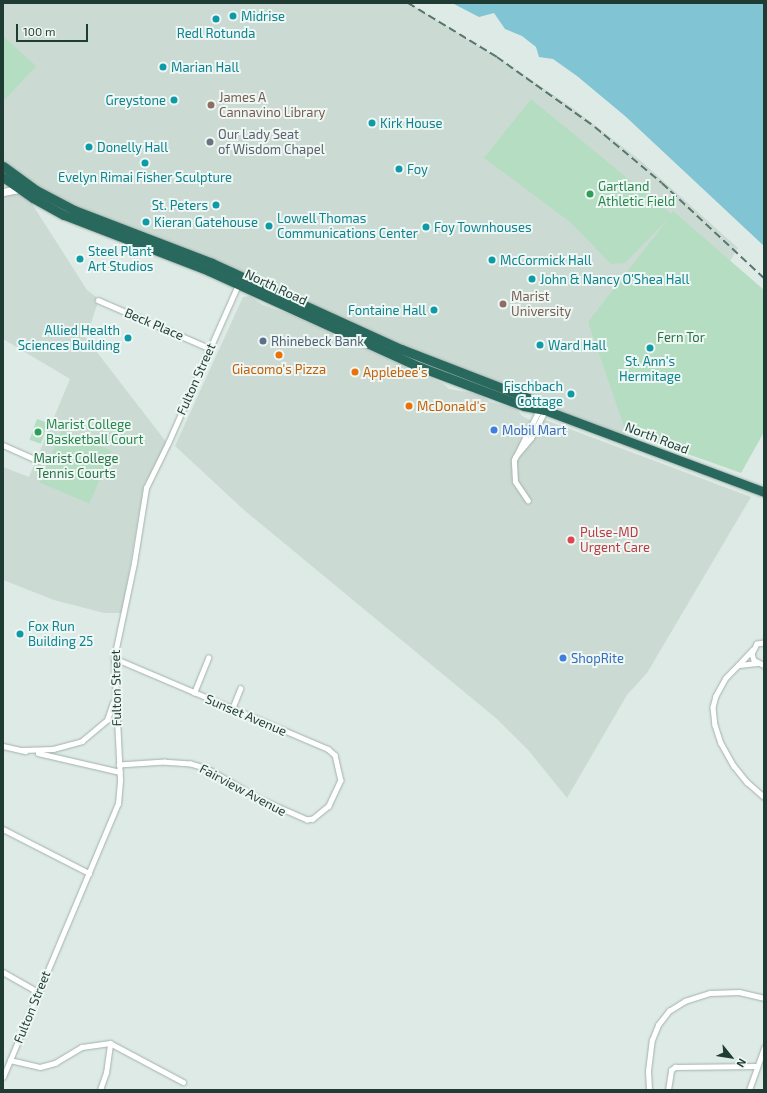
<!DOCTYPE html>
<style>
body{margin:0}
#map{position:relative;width:767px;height:1093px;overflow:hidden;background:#deeae5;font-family:"Exo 2",sans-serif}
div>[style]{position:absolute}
.built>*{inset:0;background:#ccdad4}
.green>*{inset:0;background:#b5ddc1;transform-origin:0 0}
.water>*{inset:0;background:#81c5d4}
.roads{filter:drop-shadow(0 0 1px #a1b2ac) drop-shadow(0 0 1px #a1b2ac)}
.street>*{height:4.5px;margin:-2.25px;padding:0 2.25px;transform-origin:2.25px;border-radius:2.25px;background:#fff}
.secondary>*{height:7px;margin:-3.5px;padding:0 3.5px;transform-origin:3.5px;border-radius:3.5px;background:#fff}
.highway>*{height:9px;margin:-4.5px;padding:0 4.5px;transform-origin:4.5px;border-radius:4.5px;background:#29685d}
.rail>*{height:1.5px;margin-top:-0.75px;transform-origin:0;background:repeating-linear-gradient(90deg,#58776f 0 8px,transparent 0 12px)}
.dots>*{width:11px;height:11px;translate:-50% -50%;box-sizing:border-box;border:2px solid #eef7f3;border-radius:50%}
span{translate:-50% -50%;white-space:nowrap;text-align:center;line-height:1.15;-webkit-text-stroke:4px #eef7f3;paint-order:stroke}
.culture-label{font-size:13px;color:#0d838f}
.left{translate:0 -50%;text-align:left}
.right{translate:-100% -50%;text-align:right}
.education-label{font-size:13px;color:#785e54}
.worship-label{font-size:13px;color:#5b616d}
.leisure-label{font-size:13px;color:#27864d}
.street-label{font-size:13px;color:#1e3b34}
.park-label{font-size:13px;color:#267446}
.service-label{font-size:13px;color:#4e5e75}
.food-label{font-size:13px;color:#c56008}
.shop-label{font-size:13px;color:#366cbe}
.health-label{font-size:13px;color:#be3a42}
.frame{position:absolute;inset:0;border:4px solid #1e3b34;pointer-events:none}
.north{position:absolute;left:711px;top:1037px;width:40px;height:40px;-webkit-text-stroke:3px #eef7f3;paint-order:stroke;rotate:120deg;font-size:11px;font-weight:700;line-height:16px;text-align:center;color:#1e3b34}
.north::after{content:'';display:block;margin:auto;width:14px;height:18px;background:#1e3b34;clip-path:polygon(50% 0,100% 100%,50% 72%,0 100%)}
.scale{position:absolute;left:16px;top:24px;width:72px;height:18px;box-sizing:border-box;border:2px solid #1e3b34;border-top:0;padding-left:5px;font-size:12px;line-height:14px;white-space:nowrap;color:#1e3b34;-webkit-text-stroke:3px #eef7f3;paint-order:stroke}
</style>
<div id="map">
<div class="built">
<div style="clip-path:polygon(3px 3px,409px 3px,502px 60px,574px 109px,641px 161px,738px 248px,622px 438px,29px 199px,87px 290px,99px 299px,86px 338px,167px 443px,144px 485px,122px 613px,104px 613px,54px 600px,3px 580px,3px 467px,29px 477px,70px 379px,3px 339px,3px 192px,13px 189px,3px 177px)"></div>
<div style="clip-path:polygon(250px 296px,263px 305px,289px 314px,444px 384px,449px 389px,479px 394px,491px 402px,517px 409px,522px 416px,536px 423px,542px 419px,548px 421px,751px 497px,647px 673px,627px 695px,567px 798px,529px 751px,497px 719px,244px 510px,175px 446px,243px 297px)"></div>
</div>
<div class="green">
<div style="clip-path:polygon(3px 36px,36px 66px,3px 102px)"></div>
<div style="clip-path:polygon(531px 99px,671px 214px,673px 211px,764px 290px,764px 432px,741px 473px,626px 432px,588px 322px,668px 219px,625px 263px,611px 264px,570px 222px,484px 158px)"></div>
<div style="left:37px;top:419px;width:12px;height:22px;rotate:20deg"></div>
<div style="left:62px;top:430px;width:54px;height:57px;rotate:23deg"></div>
</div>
<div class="water">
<div style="clip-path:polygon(452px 3px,764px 3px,764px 246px,625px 116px,577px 76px,553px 59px,539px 57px,536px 47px,522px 36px,505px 29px,494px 13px,479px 17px)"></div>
</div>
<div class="roads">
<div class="street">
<div style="left:98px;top:300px;width:121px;rotate:23.4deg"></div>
<div style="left:3px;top:445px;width:37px;rotate:24deg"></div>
<div style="left:515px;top:457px;width:25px;rotate:-50deg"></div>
<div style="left:531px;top:438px;width:31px;rotate:-63deg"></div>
<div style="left:528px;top:501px;width:23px;rotate:-124deg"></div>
<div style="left:515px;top:482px;width:22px;rotate:-93deg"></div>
<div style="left:514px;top:460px;width:58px;rotate:-63.4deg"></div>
<div style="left:764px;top:643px;width:7px;rotate:172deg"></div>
<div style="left:757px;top:644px;width:11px;rotate:117deg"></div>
<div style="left:752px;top:654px;width:6px;rotate:72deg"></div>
<div style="left:754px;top:660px;width:11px;rotate:27deg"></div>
<div style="left:753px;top:650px;width:21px;rotate:133deg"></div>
<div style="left:739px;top:665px;width:18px;rotate:-6deg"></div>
<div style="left:114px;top:658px;width:233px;rotate:23deg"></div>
<div style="left:328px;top:749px;width:9px;rotate:41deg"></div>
<div style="left:335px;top:755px;width:26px;rotate:77deg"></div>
<div style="left:341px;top:780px;width:29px;rotate:115deg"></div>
<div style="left:329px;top:806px;width:21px;rotate:141deg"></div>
<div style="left:313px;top:819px;width:6px;rotate:171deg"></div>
<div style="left:307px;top:820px;width:52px;rotate:-156.4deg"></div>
<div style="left:259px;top:799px;width:60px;rotate:-150deg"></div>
<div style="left:207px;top:769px;width:17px;rotate:-163deg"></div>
<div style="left:191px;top:764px;width:26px;rotate:-176deg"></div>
<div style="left:165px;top:762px;width:46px;rotate:176.3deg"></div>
<div style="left:739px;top:665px;width:18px;rotate:135deg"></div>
<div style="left:726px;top:678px;width:21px;rotate:119deg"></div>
<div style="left:716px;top:696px;width:11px;rotate:105deg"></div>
<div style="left:713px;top:707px;width:18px;rotate:84deg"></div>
<div style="left:715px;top:725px;width:19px;rotate:72deg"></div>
<div style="left:721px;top:743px;width:26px;rotate:61deg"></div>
<div style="left:734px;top:766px;width:21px;rotate:51deg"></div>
<div style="left:747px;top:782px;width:23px;rotate:41deg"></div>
<div style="left:194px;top:693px;width:38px;rotate:-68deg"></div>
<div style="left:232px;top:709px;width:22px;rotate:-68deg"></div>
<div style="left:3px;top:746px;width:23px;rotate:13deg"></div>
<div style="left:22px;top:750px;width:31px;rotate:-2deg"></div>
<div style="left:53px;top:749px;width:30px;rotate:-15deg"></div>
<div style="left:82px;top:741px;width:33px;rotate:-40deg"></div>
<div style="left:107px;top:720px;width:18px;rotate:-71deg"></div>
<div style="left:38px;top:753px;width:84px;rotate:13deg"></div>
<div style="left:3px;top:829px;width:97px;rotate:27.1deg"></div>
<div style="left:3px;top:972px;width:40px;rotate:29.7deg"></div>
<div style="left:10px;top:1060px;width:31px;rotate:13deg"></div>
<div style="left:40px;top:1067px;width:16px;rotate:-15deg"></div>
<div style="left:55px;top:1063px;width:31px;rotate:-31deg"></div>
<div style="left:82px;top:1047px;width:28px;rotate:-8deg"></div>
<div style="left:110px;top:1043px;width:83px;rotate:28.1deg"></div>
<div style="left:3px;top:1077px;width:296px;rotate:-67.2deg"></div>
<div style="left:118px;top:804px;width:24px;rotate:-85deg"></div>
<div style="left:120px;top:780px;width:122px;rotate:-92.8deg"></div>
<div style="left:114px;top:658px;width:97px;rotate:-78.1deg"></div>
<div style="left:134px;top:563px;width:76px;rotate:-80.9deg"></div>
<div style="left:146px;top:488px;width:50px;rotate:-63.9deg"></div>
<div style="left:168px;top:443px;width:175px;rotate:-66.1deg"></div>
<div style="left:100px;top:1090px;width:18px;rotate:-71deg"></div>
<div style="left:106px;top:1073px;width:30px;rotate:-82deg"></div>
<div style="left:649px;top:1090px;width:19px;rotate:-93deg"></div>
<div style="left:648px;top:1071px;width:31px;rotate:-83deg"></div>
<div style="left:652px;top:1040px;width:16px;rotate:-68deg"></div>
<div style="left:658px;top:1025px;width:18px;rotate:-52deg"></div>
<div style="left:669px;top:1011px;width:19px;rotate:-32deg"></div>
<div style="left:685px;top:1001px;width:26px;rotate:-18deg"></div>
<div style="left:710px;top:993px;width:29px;rotate:-2deg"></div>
<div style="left:739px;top:992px;width:26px;rotate:13deg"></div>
<div style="left:668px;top:1090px;width:20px;rotate:-81deg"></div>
<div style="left:671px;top:1070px;width:5px;rotate:-37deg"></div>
<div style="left:675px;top:1067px;width:82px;rotate:-0.7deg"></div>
<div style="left:749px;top:1090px;width:45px;rotate:-70.3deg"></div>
</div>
<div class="secondary">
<div style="left:3px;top:192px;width:16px;rotate:-11deg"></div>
</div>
<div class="highway">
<div style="left:3px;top:166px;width:41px;rotate:36deg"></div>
<div style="left:36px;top:190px;width:43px;rotate:27.8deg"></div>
<div style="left:74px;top:210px;width:148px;rotate:21deg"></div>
<div style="left:212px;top:263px;width:208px;rotate:24.5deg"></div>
<div style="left:401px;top:349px;width:136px;rotate:21.1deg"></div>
<div style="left:528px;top:398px;width:14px;rotate:39deg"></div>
<div style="left:3px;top:177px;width:37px;rotate:35deg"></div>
<div style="left:33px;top:198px;width:35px;rotate:29deg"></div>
<div style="left:64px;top:215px;width:155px;rotate:21.1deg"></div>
<div style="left:209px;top:271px;width:232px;rotate:24.5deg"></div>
<div style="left:420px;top:367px;width:111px;rotate:20.6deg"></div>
<div style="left:524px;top:406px;width:21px;rotate:11deg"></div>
<div style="left:545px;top:410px;width:234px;rotate:20.5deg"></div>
</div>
</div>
<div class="rail">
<div style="left:408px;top:3px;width:104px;rotate:31.2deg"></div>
<div style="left:497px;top:57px;width:120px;rotate:35.5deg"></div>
<div style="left:595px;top:127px;width:87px;rotate:39.9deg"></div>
<div style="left:662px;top:183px;width:139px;rotate:43deg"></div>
</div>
<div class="dots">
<div style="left:233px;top:16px;background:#0f9aa8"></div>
<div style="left:216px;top:19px;background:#0f9aa8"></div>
<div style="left:163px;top:67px;background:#0f9aa8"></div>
<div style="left:174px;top:100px;background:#0f9aa8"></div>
<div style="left:211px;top:105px;background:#8d6e63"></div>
<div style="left:372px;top:123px;background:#0f9aa8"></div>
<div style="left:210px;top:142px;background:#6b7280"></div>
<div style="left:89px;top:147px;background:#0f9aa8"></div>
<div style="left:145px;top:163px;background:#0f9aa8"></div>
<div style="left:399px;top:169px;background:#0f9aa8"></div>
<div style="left:590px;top:194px;background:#2e9e5b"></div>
<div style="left:216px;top:205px;background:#0f9aa8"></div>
<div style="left:146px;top:222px;background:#0f9aa8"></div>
<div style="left:269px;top:226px;background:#0f9aa8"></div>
<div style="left:426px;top:227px;background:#0f9aa8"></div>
<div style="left:80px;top:259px;background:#0f9aa8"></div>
<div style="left:492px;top:260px;background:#0f9aa8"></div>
<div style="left:532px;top:279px;background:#0f9aa8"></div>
<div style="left:503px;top:304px;background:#8d6e63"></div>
<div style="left:434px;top:310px;background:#0f9aa8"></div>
<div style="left:128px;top:338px;background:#0f9aa8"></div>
<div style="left:263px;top:341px;background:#5c6f8a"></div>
<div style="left:540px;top:345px;background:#0f9aa8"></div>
<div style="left:650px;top:348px;background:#0f9aa8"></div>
<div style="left:279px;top:355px;background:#e8710a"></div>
<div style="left:355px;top:372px;background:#e8710a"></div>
<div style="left:571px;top:394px;background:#0f9aa8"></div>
<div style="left:409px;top:406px;background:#e8710a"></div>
<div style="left:494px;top:430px;background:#3f7fe0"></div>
<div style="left:38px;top:432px;background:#2e9e5b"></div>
<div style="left:571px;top:540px;background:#e0444e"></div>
<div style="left:20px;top:634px;background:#0f9aa8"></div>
<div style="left:563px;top:658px;background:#3f7fe0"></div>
</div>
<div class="culture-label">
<span class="left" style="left:241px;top:16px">Midrise</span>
<span style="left:216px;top:33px">Redl Rotunda</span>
<span class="left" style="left:171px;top:67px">Marian Hall</span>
<span class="right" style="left:166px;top:100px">Greystone</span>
<span class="left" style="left:380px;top:123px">Kirk House</span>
<span class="left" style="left:97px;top:147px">Donelly Hall</span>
<span class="left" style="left:407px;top:169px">Foy</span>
<span style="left:145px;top:177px">Evelyn Rimai Fisher Sculpture</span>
<span class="right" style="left:208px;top:205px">St. Peters</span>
<span class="left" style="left:277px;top:226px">Lowell Thomas<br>Communications Center</span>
<span class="left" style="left:154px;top:222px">Kieran Gatehouse</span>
<span class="left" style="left:434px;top:227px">Foy Townhouses</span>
<span class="left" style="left:88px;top:259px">Steel Plant<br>Art Studios</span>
<span class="left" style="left:500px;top:260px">McCormick Hall</span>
<span class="left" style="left:540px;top:279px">John &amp; Nancy O'Shea Hall</span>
<span class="right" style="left:426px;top:310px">Fontaine Hall</span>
<span class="right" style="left:120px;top:338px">Allied Health<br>Sciences Building</span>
<span class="left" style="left:548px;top:345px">Ward Hall</span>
<span style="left:650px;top:369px">St. Ann's<br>Hermitage</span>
<span class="right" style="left:563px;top:394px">Fischbach<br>Cottage</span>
<span class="left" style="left:28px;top:634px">Fox Run<br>Building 25</span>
</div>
<div class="education-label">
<span class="left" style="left:219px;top:105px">James A<br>Cannavino Library</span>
<span class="left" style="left:511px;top:304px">Marist<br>University</span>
</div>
<div class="worship-label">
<span class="left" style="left:218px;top:142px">Our Lady Seat<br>of Wisdom Chapel</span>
</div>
<div class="leisure-label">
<span class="left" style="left:598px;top:194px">Gartland<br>Athletic Field</span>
<span class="left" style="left:46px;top:432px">Marist College<br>Basketball Court</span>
</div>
<div class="street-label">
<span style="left:276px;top:287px;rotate:25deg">North Road</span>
<span style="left:154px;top:324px;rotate:23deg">Beck Place</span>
<span style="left:196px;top:379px;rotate:-66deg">Fulton Street</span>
<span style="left:657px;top:438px;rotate:21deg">North Road</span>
<span style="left:116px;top:688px;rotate:-91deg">Fulton Street</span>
<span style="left:246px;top:715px;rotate:23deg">Sunset Avenue</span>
<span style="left:243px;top:790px;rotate:28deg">Fairview Avenue</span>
<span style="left:32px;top:1007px;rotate:-68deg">Fulton Street</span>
</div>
<div class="park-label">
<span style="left:681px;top:337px">Fern Tor</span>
<span style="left:76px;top:466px">Marist College<br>Tennis Courts</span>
</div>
<div class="service-label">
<span class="left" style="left:271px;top:341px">Rhinebeck Bank</span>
</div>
<div class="food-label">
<span style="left:279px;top:369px">Giacomo's Pizza</span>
<span class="left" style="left:363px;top:372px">Applebee's</span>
<span class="left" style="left:417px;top:406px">McDonald's</span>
</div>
<div class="shop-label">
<span class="left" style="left:502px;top:430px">Mobil Mart</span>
<span class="left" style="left:571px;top:658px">ShopRite</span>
</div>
<div class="health-label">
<span class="left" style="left:580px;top:540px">Pulse-MD<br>Urgent Care</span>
</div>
<div class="frame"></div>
<div class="north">N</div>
<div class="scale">100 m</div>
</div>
